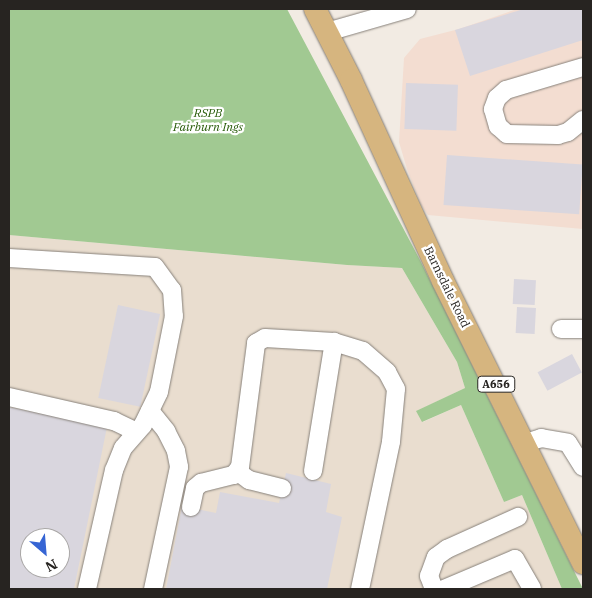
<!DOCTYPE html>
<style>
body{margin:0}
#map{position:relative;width:592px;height:598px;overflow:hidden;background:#f2ebe3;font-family:"IBM Plex Serif",serif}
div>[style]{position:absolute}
.commercial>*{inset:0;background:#f3ddd1}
.built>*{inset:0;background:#e9ddcf}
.green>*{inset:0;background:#a1c992}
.building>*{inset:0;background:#d9d6de;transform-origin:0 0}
.roads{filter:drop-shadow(0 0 1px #87817a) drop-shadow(0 0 1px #87817a)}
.minor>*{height:18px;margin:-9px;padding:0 9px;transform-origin:9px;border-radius:9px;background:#fff}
.major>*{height:22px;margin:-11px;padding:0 11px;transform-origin:11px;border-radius:11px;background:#d6b57f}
span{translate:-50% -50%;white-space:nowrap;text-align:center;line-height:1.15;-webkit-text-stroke:4.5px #fff;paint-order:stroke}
.shield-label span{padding:1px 4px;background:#fff;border:1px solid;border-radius:4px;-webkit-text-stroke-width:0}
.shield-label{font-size:11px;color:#272421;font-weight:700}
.park-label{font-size:12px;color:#265a07;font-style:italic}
.street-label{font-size:12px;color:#272421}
.frame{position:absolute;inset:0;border:10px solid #272421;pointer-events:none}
.north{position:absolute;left:20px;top:528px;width:50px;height:50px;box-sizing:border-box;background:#fff;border:1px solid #a9a7a6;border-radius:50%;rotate:153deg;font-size:14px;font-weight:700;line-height:20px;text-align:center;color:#272421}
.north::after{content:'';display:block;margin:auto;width:18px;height:22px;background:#3665d4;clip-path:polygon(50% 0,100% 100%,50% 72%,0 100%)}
</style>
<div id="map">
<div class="commercial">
<div style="clip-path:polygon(517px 9px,583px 9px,583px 229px,428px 215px,421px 205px,407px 169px,399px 142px,404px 58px,420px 39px,459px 29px)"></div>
</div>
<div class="built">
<div style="clip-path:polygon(evenodd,9px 235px,347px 265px,402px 268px,457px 362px,465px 388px,417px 411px,423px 422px,461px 405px,504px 502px,522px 495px,562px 589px,9px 589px,9px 235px,30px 538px,60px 538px,60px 568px,30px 568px,30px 538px)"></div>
</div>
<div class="green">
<div style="clip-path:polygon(9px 9px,287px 9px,420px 260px,583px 589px,562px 589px,522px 495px,504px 502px,461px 405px,422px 422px,416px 411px,465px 388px,457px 362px,402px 268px,347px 265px,9px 235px)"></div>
</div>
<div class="building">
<div style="clip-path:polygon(524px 9px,583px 9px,583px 40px,470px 76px,455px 30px)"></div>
<div style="left:406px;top:83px;width:52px;height:46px;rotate:2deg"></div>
<div style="left:447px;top:155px;width:136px;height:50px;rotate:4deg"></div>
<div style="left:514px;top:279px;width:22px;height:25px;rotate:3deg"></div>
<div style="left:118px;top:305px;width:43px;height:95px;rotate:12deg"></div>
<div style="left:517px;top:307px;width:19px;height:26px;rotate:3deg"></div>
<div style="left:572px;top:354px;width:21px;height:39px;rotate:62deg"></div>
<div style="clip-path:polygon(evenodd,9px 407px,107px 427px,74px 589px,9px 589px,9px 407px,30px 538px,60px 538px,60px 568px,30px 568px,30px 538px)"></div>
<div style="clip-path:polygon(286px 473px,331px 484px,326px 512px,342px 517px,327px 589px,166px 589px,182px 506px,216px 513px,220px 492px,279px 503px)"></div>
</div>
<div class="roads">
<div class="minor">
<div style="left:327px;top:32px;width:83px;rotate:-16deg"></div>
<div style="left:583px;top:67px;width:80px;rotate:163.4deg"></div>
<div style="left:506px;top:90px;width:12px;rotate:138deg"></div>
<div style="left:497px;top:98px;width:12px;rotate:110deg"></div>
<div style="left:493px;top:109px;width:18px;rotate:74deg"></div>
<div style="left:498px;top:126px;width:12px;rotate:42deg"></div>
<div style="left:507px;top:134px;width:51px;rotate:1.1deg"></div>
<div style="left:558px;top:135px;width:10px;rotate:-17deg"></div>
<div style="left:568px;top:132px;width:19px;rotate:-39deg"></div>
<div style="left:9px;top:258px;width:146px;rotate:3.5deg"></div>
<div style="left:155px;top:267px;width:29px;rotate:54deg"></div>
<div style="left:172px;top:290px;width:26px;rotate:86deg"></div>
<div style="left:174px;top:316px;width:77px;rotate:101.2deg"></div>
<div style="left:159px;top:392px;width:37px;rotate:116deg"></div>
<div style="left:143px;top:425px;width:30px;rotate:131deg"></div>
<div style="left:123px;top:448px;width:24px;rotate:112deg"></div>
<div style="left:114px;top:470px;width:122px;rotate:102.8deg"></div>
<div style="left:561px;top:329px;width:22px"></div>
<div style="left:9px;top:397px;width:108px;rotate:12.9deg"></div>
<div style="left:114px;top:421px;width:25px;rotate:26deg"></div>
<div style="left:150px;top:411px;width:26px;rotate:51deg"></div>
<div style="left:166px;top:431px;width:22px;rotate:63deg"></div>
<div style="left:176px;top:451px;width:16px;rotate:79deg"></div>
<div style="left:179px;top:467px;width:125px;rotate:102deg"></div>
<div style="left:525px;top:443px;width:17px;rotate:-17deg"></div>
<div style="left:541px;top:438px;width:27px;rotate:10deg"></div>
<div style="left:568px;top:443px;width:28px;rotate:58deg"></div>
<div style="left:313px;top:471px;width:131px;rotate:-80.8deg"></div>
<div style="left:238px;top:472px;width:14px;rotate:36deg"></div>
<div style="left:249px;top:480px;width:34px;rotate:14deg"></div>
<div style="left:191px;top:507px;width:19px;rotate:-78deg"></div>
<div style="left:195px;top:488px;width:8px;rotate:-40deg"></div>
<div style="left:201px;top:483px;width:34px;rotate:-14deg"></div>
<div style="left:234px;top:475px;width:10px;rotate:-53deg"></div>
<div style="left:240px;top:467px;width:125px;rotate:-82.6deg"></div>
<div style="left:256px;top:343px;width:10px;rotate:-29deg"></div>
<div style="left:265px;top:338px;width:69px;rotate:3.3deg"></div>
<div style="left:334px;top:342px;width:30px;rotate:17deg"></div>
<div style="left:363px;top:351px;width:32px;rotate:41deg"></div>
<div style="left:387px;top:372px;width:19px;rotate:62deg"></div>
<div style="left:396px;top:389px;width:53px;rotate:95.4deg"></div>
<div style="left:391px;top:442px;width:150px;rotate:101.9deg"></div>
<div style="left:434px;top:589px;width:14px;rotate:-111deg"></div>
<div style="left:429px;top:576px;width:20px;rotate:-70deg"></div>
<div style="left:436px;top:557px;width:14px;rotate:-36deg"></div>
<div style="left:447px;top:549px;width:78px;rotate:-24.3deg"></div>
<div style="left:444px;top:589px;width:77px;rotate:-22.9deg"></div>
<div style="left:515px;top:559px;width:34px;rotate:60deg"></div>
</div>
<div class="major">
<div style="left:315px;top:9px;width:80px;rotate:63.1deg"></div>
<div style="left:351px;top:80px;width:221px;rotate:65.4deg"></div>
<div style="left:443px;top:281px;width:315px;rotate:63.6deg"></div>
</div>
</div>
<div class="shield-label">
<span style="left:496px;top:384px">A656</span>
</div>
<div class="park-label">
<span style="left:208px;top:120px">RSPB<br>Fairburn Ings</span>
</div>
<div class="street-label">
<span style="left:447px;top:287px;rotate:64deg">Barnsdale Road</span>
</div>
<div class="frame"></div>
<div class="north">N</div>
</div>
